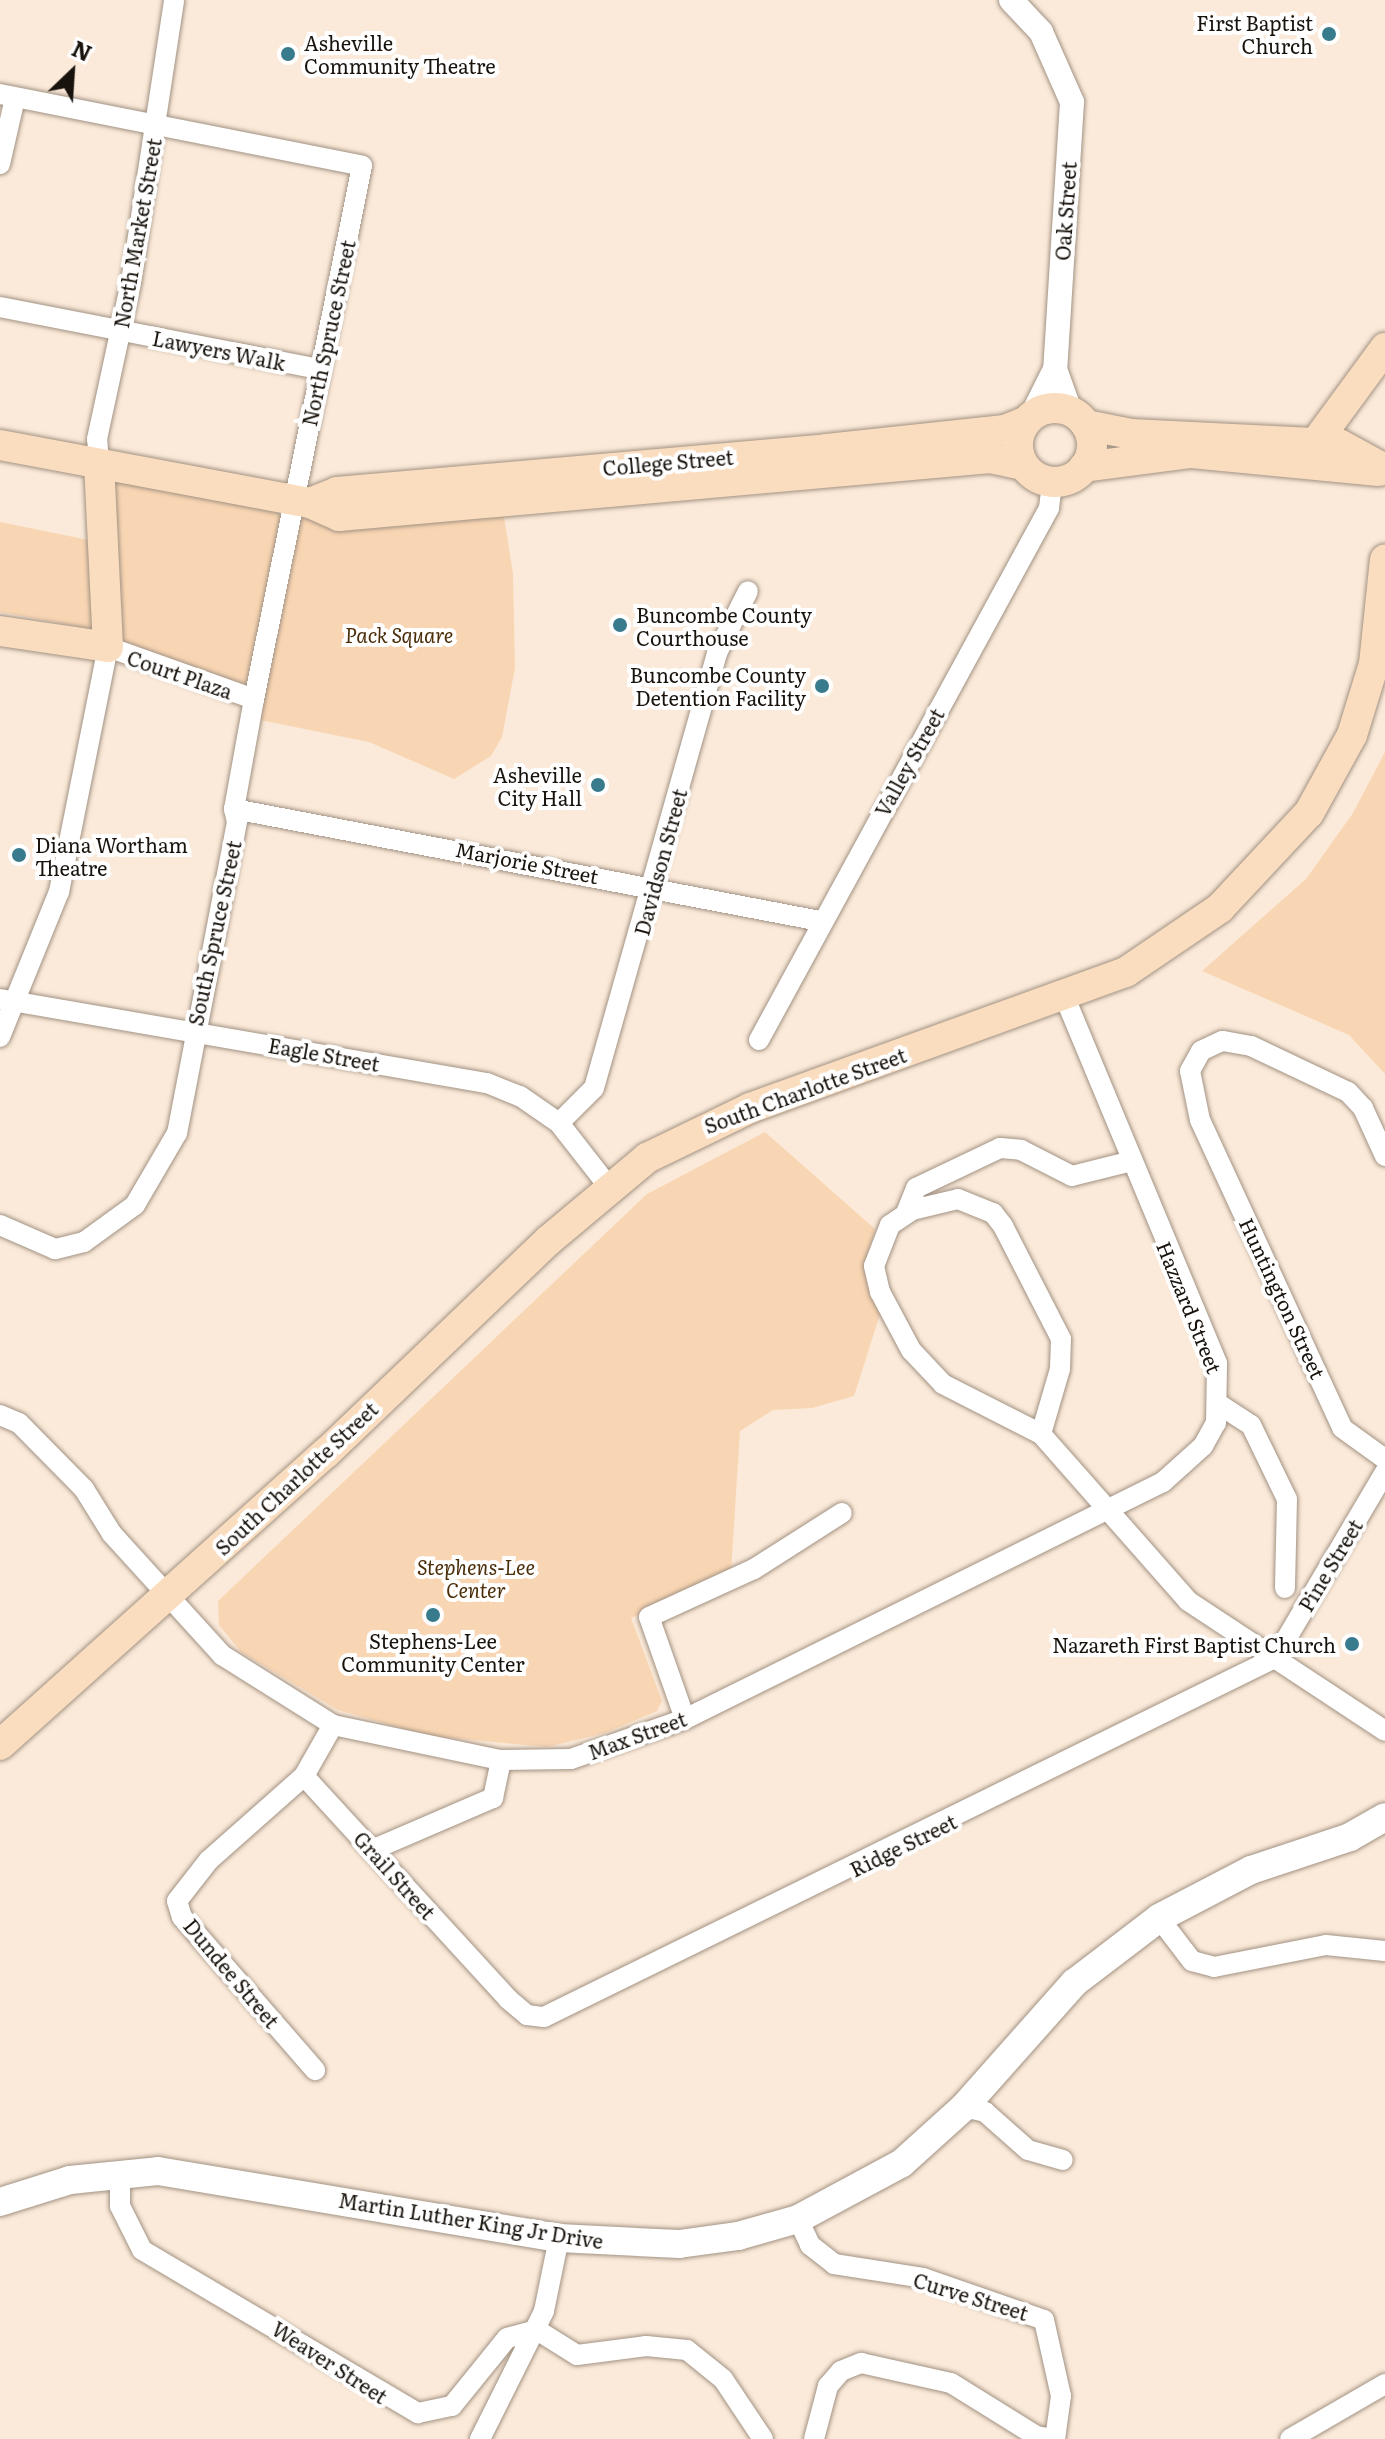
<!DOCTYPE html>
<style>
body{margin:0}
#map{position:relative;width:1385px;height:2439px;overflow:hidden;background:#fbead9;font-family:Literata,serif}
div>[style]{position:absolute}
.green>*{inset:0;background:#f9d6b3}
.roads{filter:drop-shadow(0 0 2px #a29283) drop-shadow(0 0 2px #a29283)}
.minor>*{height:20px;margin:-10px;padding:0 10px;transform-origin:10px;border-radius:10px;background:#fff}
.tertiary>*{height:24px;margin:-12px;padding:0 12px;transform-origin:12px;border-radius:12px;background:#fff}
.secondary>*{height:28px;margin:-14px;padding:0 14px;transform-origin:14px;border-radius:14px;background:#fff}
.primary>*{height:30px;margin:-15px;padding:0 15px;transform-origin:15px;border-radius:15px;background:#faddbf}
.primary>.ring{margin:-15px;padding:0;box-sizing:content-box;background:none;border:30px solid #faddbf;border-radius:50%}
.dots>*{width:22px;height:22px;translate:-50% -50%;box-sizing:border-box;border:4px solid #fff;border-radius:50%}
span{translate:-50% -50%;white-space:nowrap;text-align:center;line-height:1.15;-webkit-text-stroke:8px #fff;paint-order:stroke}
.poi-label{font-size:20px;color:#19130d}
.right{translate:-100% -50%;text-align:right}
.left{translate:0 -50%;text-align:left}
.street-label{font-size:20px;color:#19130d}
.park-label{font-size:20px;color:#4b2e09;font-style:italic}
.north{position:absolute;left:32px;top:32px;width:80px;height:80px;-webkit-text-stroke:6px #fff;paint-order:stroke;rotate:25deg;font-size:22px;font-weight:700;line-height:32px;text-align:center;color:#19130d}
.north::after{content:'';display:block;margin:auto;width:28px;height:36px;background:#19130d;clip-path:polygon(50% 0,100% 100%,50% 72%,0 100%)}
</style>
<div id="map">
<div class="green">
<div style="clip-path:polygon(115px 480px,345px 526px,503px 510px,513px 574px,515px 668px,502px 737px,491px 756px,454px 779px,369px 742px,260px 720px,264px 695px,91px 629px,0 612px,0 522px,118px 546px)"></div>
<div style="clip-path:polygon(1385px 752px,1385px 1074px,1349px 1035px,1202px 971px,1306px 879px,1353px 813px)"></div>
<div style="clip-path:polygon(765px 1132px,875px 1229px,867px 1261px,882px 1308px,854px 1396px,812px 1408px,773px 1410px,740px 1431px,731px 1572px,631px 1618px,662px 1701px,657px 1711px,605px 1733px,547px 1747px,429px 1736px,338px 1710px,241px 1652px,219px 1625px,218px 1601px,647px 1194px)"></div>
</div>
<div class="roads">
<div class="minor">
<div style="left:0;top:94px;width:369px;rotate:11.2deg"></div>
<div style="left:362px;top:166px;width:544px;rotate:101.45deg"></div>
<div style="left:254px;top:699px;width:112px;rotate:100.3deg"></div>
<div style="left:234px;top:809px;width:13px;rotate:77deg"></div>
<div style="left:237px;top:822px;width:317px;rotate:100.9deg"></div>
<div style="left:177px;top:1133px;width:83px;rotate:120.3deg"></div>
<div style="left:135px;top:1205px;width:63px;rotate:144deg"></div>
<div style="left:84px;top:1242px;width:30px;rotate:166deg"></div>
<div style="left:55px;top:1249px;width:60px;rotate:-156.4deg"></div>
<div style="left:0;top:164px;width:68px;rotate:-77.2deg"></div>
<div style="left:0;top:307px;width:326px;rotate:11deg"></div>
<div style="left:99px;top:465px;width:26px;rotate:-94deg"></div>
<div style="left:97px;top:439px;width:161px;rotate:-77.8deg"></div>
<div style="left:131px;top:282px;width:285px;rotate:-81.3deg"></div>
<div style="left:234px;top:809px;width:597px;rotate:10.82deg"></div>
<div style="left:0;top:999px;width:494px;rotate:9.8deg"></div>
<div style="left:487px;top:1083px;width:35px;rotate:22deg"></div>
<div style="left:520px;top:1096px;width:47px;rotate:34.7deg"></div>
<div style="left:559px;top:1123px;width:81px;rotate:52deg"></div>
<div style="left:0;top:1037px;width:157px;rotate:-67.9deg"></div>
<div style="left:59px;top:892px;width:250px;rotate:-78.7deg"></div>
<div style="left:108px;top:647px;width:155px;rotate:19.6deg"></div>
<div style="left:759px;top:1040px;width:606px;rotate:-61.4deg"></div>
<div style="left:1049px;top:508px;width:26px;rotate:-83deg"></div>
<div style="left:559px;top:1123px;width:49px;rotate:-45deg"></div>
<div style="left:594px;top:1088px;width:452px;rotate:-74.2deg"></div>
<div style="left:717px;top:653px;width:69px;rotate:-63.4deg"></div>
<div style="left:1385px;top:1156px;width:53px;rotate:-114.6deg"></div>
<div style="left:1363px;top:1108px;width:22px;rotate:-133deg"></div>
<div style="left:1348px;top:1092px;width:107px;rotate:-154.6deg"></div>
<div style="left:1251px;top:1046px;width:29px;rotate:-170deg"></div>
<div style="left:1222px;top:1041px;width:23px;rotate:155deg"></div>
<div style="left:1201px;top:1051px;width:23px;rotate:119deg"></div>
<div style="left:1190px;top:1071px;width:50px;rotate:78.5deg"></div>
<div style="left:1200px;top:1120px;width:339px;rotate:65.2deg"></div>
<div style="left:1342px;top:1428px;width:53px;rotate:35.8deg"></div>
<div style="left:958px;top:1199px;width:38px;rotate:22deg"></div>
<div style="left:993px;top:1213px;width:16px;rotate:52deg"></div>
<div style="left:1003px;top:1226px;width:127px;rotate:62.8deg"></div>
<div style="left:1061px;top:1339px;width:30px;rotate:92deg"></div>
<div style="left:1060px;top:1369px;width:68px;rotate:106.3deg"></div>
<div style="left:1041px;top:1434px;width:110px;rotate:-153deg"></div>
<div style="left:943px;top:1384px;width:47px;rotate:-133.3deg"></div>
<div style="left:911px;top:1350px;width:66px;rotate:-118.1deg"></div>
<div style="left:880px;top:1292px;width:27px;rotate:-103deg"></div>
<div style="left:874px;top:1266px;width:44px;rotate:-68.7deg"></div>
<div style="left:890px;top:1225px;width:27px;rotate:-34deg"></div>
<div style="left:912px;top:1210px;width:47px;rotate:-13.4deg"></div>
<div style="left:906px;top:1213px;width:27px;rotate:-68deg"></div>
<div style="left:916px;top:1188px;width:93px;rotate:-25.5deg"></div>
<div style="left:1000px;top:1148px;width:21px;rotate:5deg"></div>
<div style="left:1021px;top:1150px;width:57px;rotate:27deg"></div>
<div style="left:1072px;top:1176px;width:58px;rotate:-14deg"></div>
<div style="left:1220px;top:1405px;width:37px;rotate:33deg"></div>
<div style="left:1251px;top:1425px;width:82px;rotate:64.1deg"></div>
<div style="left:1287px;top:1499px;width:89px;rotate:91.3deg"></div>
<div style="left:0;top:1415px;width:21px;rotate:23deg"></div>
<div style="left:19px;top:1423px;width:93px;rotate:45.4deg"></div>
<div style="left:84px;top:1489px;width:53px;rotate:58.1deg"></div>
<div style="left:112px;top:1534px;width:164px;rotate:47.7deg"></div>
<div style="left:222px;top:1655px;width:131px;rotate:32.2deg"></div>
<div style="left:333px;top:1725px;width:172px;rotate:11.8deg"></div>
<div style="left:501px;top:1760px;width:70px;rotate:-0.8deg"></div>
<div style="left:571px;top:1759px;width:121px;rotate:-19.3deg"></div>
<div style="left:685px;top:1719px;width:534px;rotate:-26.37deg"></div>
<div style="left:1163px;top:1482px;width:54px;rotate:-42deg"></div>
<div style="left:1203px;top:1446px;width:26px;rotate:-61deg"></div>
<div style="left:1216px;top:1423px;width:60px;rotate:-89deg"></div>
<div style="left:1217px;top:1363px;width:396px;rotate:-112.6deg"></div>
<div style="left:1041px;top:1434px;width:222px;rotate:48.6deg"></div>
<div style="left:1188px;top:1601px;width:236px;rotate:33.4deg"></div>
<div style="left:685px;top:1719px;width:108px;rotate:-109.4deg"></div>
<div style="left:649px;top:1617px;width:115px;rotate:-24.6deg"></div>
<div style="left:754px;top:1569px;width:104px;rotate:-32.5deg"></div>
<div style="left:333px;top:1725px;width:59px;rotate:119.6deg"></div>
<div style="left:304px;top:1776px;width:302px;rotate:47.5deg"></div>
<div style="left:508px;top:1999px;width:25px;rotate:40deg"></div>
<div style="left:527px;top:2015px;width:17px;rotate:7deg"></div>
<div style="left:544px;top:2017px;width:814px;rotate:-26.16deg"></div>
<div style="left:1275px;top:1658px;width:216px;rotate:-59.4deg"></div>
<div style="left:304px;top:1776px;width:127px;rotate:138.5deg"></div>
<div style="left:209px;top:1860px;width:52px;rotate:128deg"></div>
<div style="left:177px;top:1901px;width:17px;rotate:73deg"></div>
<div style="left:182px;top:1917px;width:203px;rotate:49deg"></div>
<div style="left:372px;top:1850px;width:132px;rotate:-23.3deg"></div>
<div style="left:493px;top:1798px;width:39px;rotate:-78deg"></div>
<div style="left:1159px;top:1918px;width:54px;rotate:52.5deg"></div>
<div style="left:1192px;top:1961px;width:23px;rotate:15deg"></div>
<div style="left:1214px;top:1967px;width:114px;rotate:-11.1deg"></div>
<div style="left:1326px;top:1945px;width:59px;rotate:5.8deg"></div>
<div style="left:964px;top:2107px;width:22px;rotate:13deg"></div>
<div style="left:985px;top:2112px;width:57px;rotate:41.5deg"></div>
<div style="left:1028px;top:2150px;width:36px;rotate:16deg"></div>
<div style="left:120px;top:2172px;width:34px;rotate:90deg"></div>
<div style="left:120px;top:2206px;width:49px;rotate:63.4deg"></div>
<div style="left:142px;top:2250px;width:321px;rotate:30.6deg"></div>
<div style="left:418px;top:2413px;width:35px;rotate:-12deg"></div>
<div style="left:452px;top:2406px;width:87px;rotate:-51deg"></div>
<div style="left:507px;top:2338px;width:31px;rotate:-15deg"></div>
<div style="left:537px;top:2330px;width:47px;rotate:32deg"></div>
<div style="left:577px;top:2355px;width:70px;rotate:-7.4deg"></div>
<div style="left:646px;top:2346px;width:41px;rotate:5.6deg"></div>
<div style="left:687px;top:2350px;width:46px;rotate:38.9deg"></div>
<div style="left:723px;top:2379px;width:72px;rotate:56.3deg"></div>
<div style="left:798px;top:2219px;width:29px;rotate:65deg"></div>
<div style="left:810px;top:2245px;width:31px;rotate:38deg"></div>
<div style="left:834px;top:2264px;width:90px;rotate:8.9deg"></div>
<div style="left:923px;top:2278px;width:128px;rotate:19.1deg"></div>
<div style="left:1044px;top:2320px;width:78px;rotate:77.4deg"></div>
<div style="left:1061px;top:2396px;width:43px;rotate:97.9deg"></div>
<div style="left:480px;top:2439px;width:143px;rotate:-63.4deg"></div>
<div style="left:544px;top:2311px;width:75px;rotate:-78.4deg"></div>
<div style="left:814px;top:2439px;width:55px;rotate:-75.2deg"></div>
<div style="left:828px;top:2386px;width:20px;rotate:-49deg"></div>
<div style="left:841px;top:2371px;width:22px;rotate:-22deg"></div>
<div style="left:861px;top:2363px;width:92px;rotate:12.5deg"></div>
<div style="left:951px;top:2383px;width:100px;rotate:31.9deg"></div>
<div style="left:1036px;top:2436px;width:17px;rotate:10deg"></div>
<div style="left:1290px;top:2439px;width:110px;rotate:-30.1deg"></div>
</div>
<div class="tertiary">
<div style="left:1011px;top:0;width:44px;rotate:46.8deg"></div>
<div style="left:1041px;top:32px;width:77px;rotate:66.1deg"></div>
<div style="left:1072px;top:102px;width:268px;rotate:93.6deg"></div>
<div style="left:1055px;top:369px;width:45px;rotate:70.3deg"></div>
<div style="left:1032px;top:415px;width:51px;rotate:-63.4deg"></div>
</div>
<div class="secondary">
<div style="left:0;top:2202px;width:73px;rotate:-17.4deg"></div>
<div style="left:70px;top:2180px;width:88px;rotate:-5.8deg"></div>
<div style="left:158px;top:2171px;width:407px;rotate:9.5deg"></div>
<div style="left:559px;top:2238px;width:120px;rotate:2.9deg"></div>
<div style="left:679px;top:2244px;width:60px;rotate:-7.7deg"></div>
<div style="left:738px;top:2236px;width:62px;rotate:-15.8deg"></div>
<div style="left:798px;top:2219px;width:118px;rotate:-28.3deg"></div>
<div style="left:902px;top:2163px;width:84px;rotate:-42.1deg"></div>
<div style="left:964px;top:2107px;width:166px;rotate:-48.4deg"></div>
<div style="left:1074px;top:1983px;width:107px;rotate:-37.4deg"></div>
<div style="left:1159px;top:1918px;width:104px;rotate:-27.6deg"></div>
<div style="left:1251px;top:1870px;width:104px;rotate:-18.4deg"></div>
<div style="left:1350px;top:1837px;width:40px;rotate:-29.7deg"></div>
</div>
<div class="primary">
<div class="ring" style="left:1018px;top:408px;width:44px;height:44px"></div>
<div style="left:1086px;top:425px;width:46px;rotate:11.3deg"></div>
<div style="left:1131px;top:434px;width:208px;rotate:2.8deg"></div>
<div style="left:1339px;top:444px;width:52px;rotate:28.5deg"></div>
<div style="left:1316px;top:442px;width:117px;rotate:-53.7deg"></div>
<div style="left:0;top:445px;width:315px;rotate:10.6deg"></div>
<div style="left:310px;top:503px;width:32px;rotate:24deg"></div>
<div style="left:339px;top:516px;width:654px;rotate:-5.09deg"></div>
<div style="left:990px;top:458px;width:34px;rotate:12deg"></div>
<div style="left:1084px;top:467px;width:108px;rotate:-7.5deg"></div>
<div style="left:1191px;top:453px;width:189px;rotate:5.5deg"></div>
<div style="left:310px;top:503px;width:29px;rotate:-22deg"></div>
<div style="left:337px;top:492px;width:492px;rotate:-5deg"></div>
<div style="left:827px;top:449px;width:179px;rotate:-6.1deg"></div>
<div style="left:1005px;top:430px;width:22px;rotate:-22deg"></div>
<div style="left:0;top:631px;width:109px;rotate:8.4deg"></div>
<div style="left:108px;top:647px;width:182px;rotate:-92.8deg"></div>
<div style="left:0;top:1745px;width:438px;rotate:-41.9deg"></div>
<div style="left:326px;top:1453px;width:308px;rotate:-43.7deg"></div>
<div style="left:549px;top:1240px;width:128px;rotate:-39.9deg"></div>
<div style="left:647px;top:1158px;width:114px;rotate:-25.9deg"></div>
<div style="left:750px;top:1108px;width:400px;rotate:-19.9deg"></div>
<div style="left:1126px;top:972px;width:114px;rotate:-34.2deg"></div>
<div style="left:1220px;top:908px;width:130px;rotate:-46.9deg"></div>
<div style="left:1309px;top:813px;width:89px;rotate:-61.1deg"></div>
<div style="left:1352px;top:735px;width:74px;rotate:-72.8deg"></div>
<div style="left:1374px;top:664px;width:105px;rotate:-84deg"></div>
</div>
</div>
<div class="dots">
<div style="left:1329px;top:34px;background:#387b8c"></div>
<div style="left:288px;top:54px;background:#387b8c"></div>
<div style="left:620px;top:625px;background:#387b8c"></div>
<div style="left:822px;top:686px;background:#387b8c"></div>
<div style="left:598px;top:785px;background:#387b8c"></div>
<div style="left:19px;top:855px;background:#387b8c"></div>
<div style="left:433px;top:1615px;background:#387b8c"></div>
<div style="left:1352px;top:1644px;background:#387b8c"></div>
</div>
<div class="poi-label">
<span class="right" style="left:1313px;top:34px">First Baptist<br>Church</span>
<span class="left" style="left:304px;top:54px">Asheville<br>Community Theatre</span>
<span class="left" style="left:636px;top:626px">Buncombe County<br>Courthouse</span>
<span class="right" style="left:806px;top:686px">Buncombe County<br>Detention Facility</span>
<span class="right" style="left:582px;top:786px">Asheville<br>City Hall</span>
<span class="left" style="left:35px;top:856px">Diana Wortham<br>Theatre</span>
<span style="left:433px;top:1652px">Stephens-Lee<br>Community Center</span>
<span class="right" style="left:1336px;top:1644px">Nazareth First Baptist Church</span>
</div>
<div class="street-label">
<span style="left:1065px;top:211px;rotate:-86deg">Oak Street</span>
<span style="left:137px;top:233px;rotate:-80deg">North Market Street</span>
<span style="left:328px;top:333px;rotate:-78deg">North Spruce Street</span>
<span style="left:219px;top:350px;rotate:11deg">Lawyers Walk</span>
<span style="left:668px;top:462px;rotate:-5deg">College Street</span>
<span style="left:180px;top:674px;rotate:19deg">Court Plaza</span>
<span style="left:909px;top:762px;rotate:-61deg">Valley Street</span>
<span style="left:527px;top:862px;rotate:11deg">Marjorie Street</span>
<span style="left:660px;top:862px;rotate:-75deg">Davidson Street</span>
<span style="left:214px;top:933px;rotate:-78deg">South Spruce Street</span>
<span style="left:324px;top:1054px;rotate:10deg">Eagle Street</span>
<span style="left:805px;top:1090px;rotate:-20deg">South Charlotte Street</span>
<span style="left:1283px;top:1298px;rotate:65deg">Huntington Street</span>
<span style="left:1190px;top:1307px;rotate:68deg">Hazzard Street</span>
<span style="left:296px;top:1478px;rotate:-43deg">South Charlotte Street</span>
<span style="left:1330px;top:1565px;rotate:-59deg">Pine Street</span>
<span style="left:637px;top:1735px;rotate:-20deg">Max Street</span>
<span style="left:903px;top:1845px;rotate:-26deg">Ridge Street</span>
<span style="left:395px;top:1875px;rotate:48deg">Grail Street</span>
<span style="left:232px;top:1973px;rotate:50deg">Dundee Street</span>
<span style="left:471px;top:2220px;rotate:9deg">Martin Luther King Jr Drive</span>
<span style="left:971px;top:2296px;rotate:17deg">Curve Street</span>
<span style="left:330px;top:2362px;rotate:33deg">Weaver Street</span>
</div>
<div class="park-label">
<span style="left:399px;top:634px">Pack Square</span>
<span style="left:476px;top:1578px">Stephens-Lee<br>Center</span>
</div>
<div class="north">N</div>
</div>
